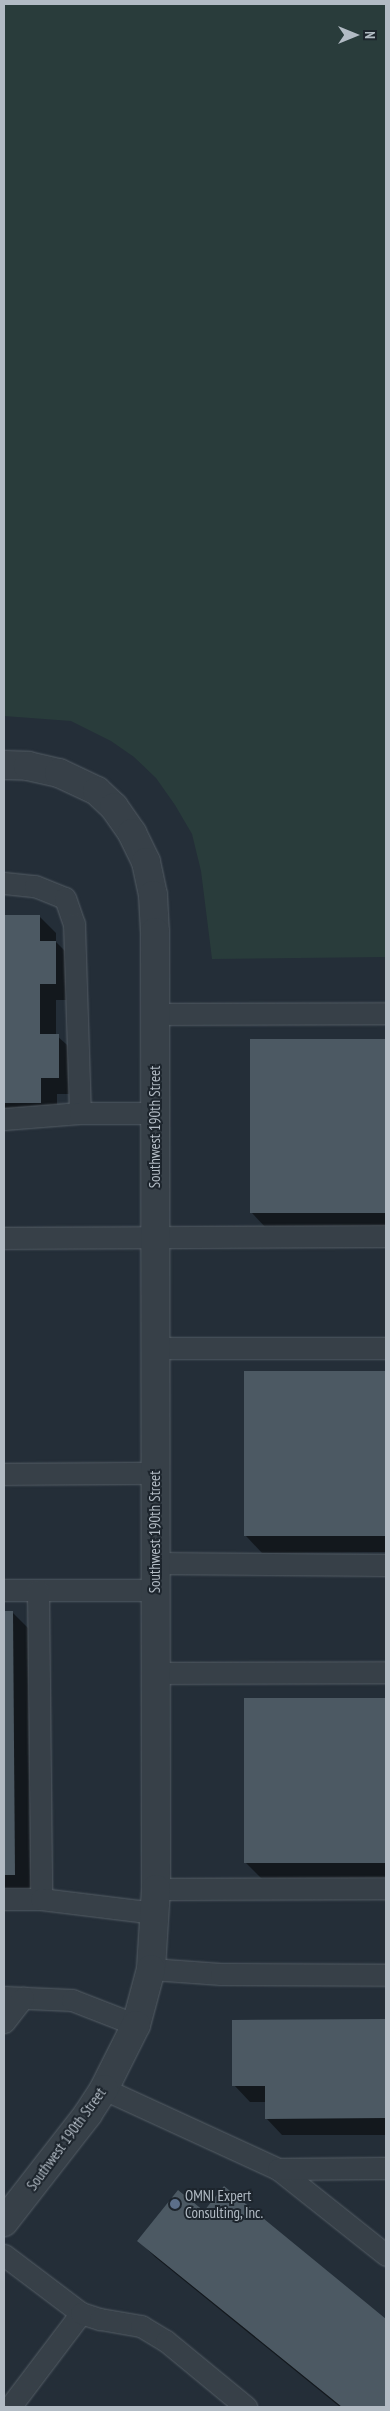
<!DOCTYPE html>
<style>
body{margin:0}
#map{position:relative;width:390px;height:2411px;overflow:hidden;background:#242e38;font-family:"PT Sans Narrow",sans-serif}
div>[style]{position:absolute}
.green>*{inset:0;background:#293c3b}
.shadow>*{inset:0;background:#0007}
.building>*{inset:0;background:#4c5963;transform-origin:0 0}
.roads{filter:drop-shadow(0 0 1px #555e66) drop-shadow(0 0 1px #555e66)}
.lane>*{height:21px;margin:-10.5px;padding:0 10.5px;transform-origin:10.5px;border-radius:10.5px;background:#374048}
.street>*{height:28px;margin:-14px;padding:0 14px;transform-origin:14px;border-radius:14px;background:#374048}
.dots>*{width:14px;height:14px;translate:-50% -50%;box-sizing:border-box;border:2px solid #1d252d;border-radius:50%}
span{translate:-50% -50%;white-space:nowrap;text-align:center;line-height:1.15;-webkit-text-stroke:4px #1d252d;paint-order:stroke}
.street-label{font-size:15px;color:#b2bbc4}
.poi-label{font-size:15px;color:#b2bbc4}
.left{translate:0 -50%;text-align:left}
.frame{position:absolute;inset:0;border:5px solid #b2bbc4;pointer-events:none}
.north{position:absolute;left:330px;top:10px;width:50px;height:50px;-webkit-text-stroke:4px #1d252d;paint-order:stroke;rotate:90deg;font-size:14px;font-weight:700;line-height:20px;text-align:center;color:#b2bbc4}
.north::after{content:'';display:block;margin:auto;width:18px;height:22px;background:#b2bbc4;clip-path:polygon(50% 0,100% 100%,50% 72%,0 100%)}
</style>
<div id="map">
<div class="green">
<div style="clip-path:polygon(4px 4px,386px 4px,386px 957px,212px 959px,201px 871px,192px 834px,175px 805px,156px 778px,134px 757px,111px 741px,71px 721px,4px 716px)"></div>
</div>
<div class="shadow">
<div style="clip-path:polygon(4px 916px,39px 916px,56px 933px,56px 942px,72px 958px,72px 1000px,56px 1000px,56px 1035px,75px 1052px,75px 1094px,57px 1094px,57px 1119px,4px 1119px)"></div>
<div style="clip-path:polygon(386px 1040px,386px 1229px,268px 1230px,252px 1213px,251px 1041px)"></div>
<div style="clip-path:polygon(386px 1372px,386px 1552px,262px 1553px,246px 1536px,245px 1373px)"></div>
<div style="clip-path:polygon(4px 1613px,13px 1613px,29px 1629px,31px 1891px,4px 1892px)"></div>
<div style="clip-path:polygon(386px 1699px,386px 1879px,263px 1880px,246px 1863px,246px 1700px)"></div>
<div style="clip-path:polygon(234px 2021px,386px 2021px,386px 2135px,282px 2135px,266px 2118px,266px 2102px,250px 2102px,234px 2085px)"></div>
<div style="clip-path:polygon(224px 2188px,386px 2320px,386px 2407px,340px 2407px,155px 2257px,139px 2241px,204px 2213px)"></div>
</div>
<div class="building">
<div style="clip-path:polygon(4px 915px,40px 915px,40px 941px,56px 941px,56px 984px,40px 984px,40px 1034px,59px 1034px,59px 1078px,41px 1078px,41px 1103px,4px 1103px)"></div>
<div style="left:386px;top:1039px;width:174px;height:136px;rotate:90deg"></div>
<div style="left:386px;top:1371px;width:165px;height:142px;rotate:90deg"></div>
<div style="clip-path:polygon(4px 1611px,13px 1611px,15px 1875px,4px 1875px)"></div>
<div style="left:244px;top:1698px;width:142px;height:165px"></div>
<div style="clip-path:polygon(386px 2019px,386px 2118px,265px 2119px,265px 2086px,232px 2086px,232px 2020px)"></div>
<div style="clip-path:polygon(224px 2186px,386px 2319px,386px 2407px,342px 2407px,137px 2241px,178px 2190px,204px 2211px)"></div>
</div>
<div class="roads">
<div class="lane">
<div style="left:4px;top:883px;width:31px;rotate:6deg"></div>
<div style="left:35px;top:886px;width:32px;rotate:22deg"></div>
<div style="left:65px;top:898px;width:28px;rotate:71deg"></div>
<div style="left:74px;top:924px;width:189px;rotate:88.2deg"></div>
<div style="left:155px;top:1014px;width:231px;rotate:-0.2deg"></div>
<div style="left:4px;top:1119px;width:76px;rotate:-4.5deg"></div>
<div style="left:80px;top:1113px;width:75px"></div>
<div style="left:4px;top:1238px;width:382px;rotate:-0.3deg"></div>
<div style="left:155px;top:1348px;width:231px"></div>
<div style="left:4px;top:1474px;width:151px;rotate:-0.4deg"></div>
<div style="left:155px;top:1563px;width:231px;rotate:0.5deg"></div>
<div style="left:4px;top:1590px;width:151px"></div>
<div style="left:38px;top:1590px;width:309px;rotate:89.4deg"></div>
<div style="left:155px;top:1673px;width:231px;rotate:-0.2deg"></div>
<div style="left:156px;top:1889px;width:230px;rotate:-0.2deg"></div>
<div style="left:4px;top:1899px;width:37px"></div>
<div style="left:41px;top:1899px;width:115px;rotate:7deg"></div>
<div style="left:151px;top:1969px;width:70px;rotate:4.1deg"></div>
<div style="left:221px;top:1974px;width:165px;rotate:0.3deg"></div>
<div style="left:4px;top:1997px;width:68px;rotate:2.5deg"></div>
<div style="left:72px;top:2000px;width:69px;rotate:21.3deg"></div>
<div style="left:4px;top:2022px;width:31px;rotate:-52deg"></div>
<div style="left:104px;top:2089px;width:192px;rotate:24.7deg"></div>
<div style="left:278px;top:2169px;width:138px;rotate:38.5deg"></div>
<div style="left:278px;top:2169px;width:108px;rotate:-0.5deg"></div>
<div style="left:4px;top:2255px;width:96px;rotate:37deg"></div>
<div style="left:81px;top:2313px;width:118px;rotate:127.1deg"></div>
<div style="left:81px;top:2313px;width:20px;rotate:18deg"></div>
<div style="left:100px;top:2319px;width:42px;rotate:9.7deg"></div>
<div style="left:141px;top:2326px;width:29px;rotate:31deg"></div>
<div style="left:166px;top:2341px;width:104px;rotate:39.5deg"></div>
</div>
<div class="street">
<div style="left:4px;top:765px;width:24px;rotate:2deg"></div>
<div style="left:28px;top:766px;width:32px;rotate:13deg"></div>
<div style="left:59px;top:773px;width:42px;rotate:25.3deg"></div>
<div style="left:97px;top:791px;width:23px;rotate:43deg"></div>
<div style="left:114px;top:807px;width:32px;rotate:55deg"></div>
<div style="left:132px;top:833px;width:32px;rotate:64deg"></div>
<div style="left:146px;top:862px;width:34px;rotate:78deg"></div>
<div style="left:153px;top:895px;width:37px;rotate:87deg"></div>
<div style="left:155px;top:932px;width:957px;rotate:89.94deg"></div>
<div style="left:156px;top:1889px;width:80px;rotate:93.6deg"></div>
<div style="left:151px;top:1969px;width:58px;rotate:105deg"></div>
<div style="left:136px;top:2025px;width:72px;rotate:116.6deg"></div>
<div style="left:104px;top:2089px;width:30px;rotate:123deg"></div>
<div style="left:88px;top:2114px;width:137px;rotate:127.9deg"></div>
</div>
</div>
<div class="dots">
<div style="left:175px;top:2204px;background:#5c6f8a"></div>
</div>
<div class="street-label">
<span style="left:155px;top:1127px;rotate:-90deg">Southwest 190th Street</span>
<span style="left:155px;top:1532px;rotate:-90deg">Southwest 190th Street</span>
<span style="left:66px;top:2139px;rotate:-54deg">Southwest 190th Street</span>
</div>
<div class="poi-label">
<span class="left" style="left:185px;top:2204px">OMNI Expert<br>Consulting, Inc.</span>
</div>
<div class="frame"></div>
<div class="north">N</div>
</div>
